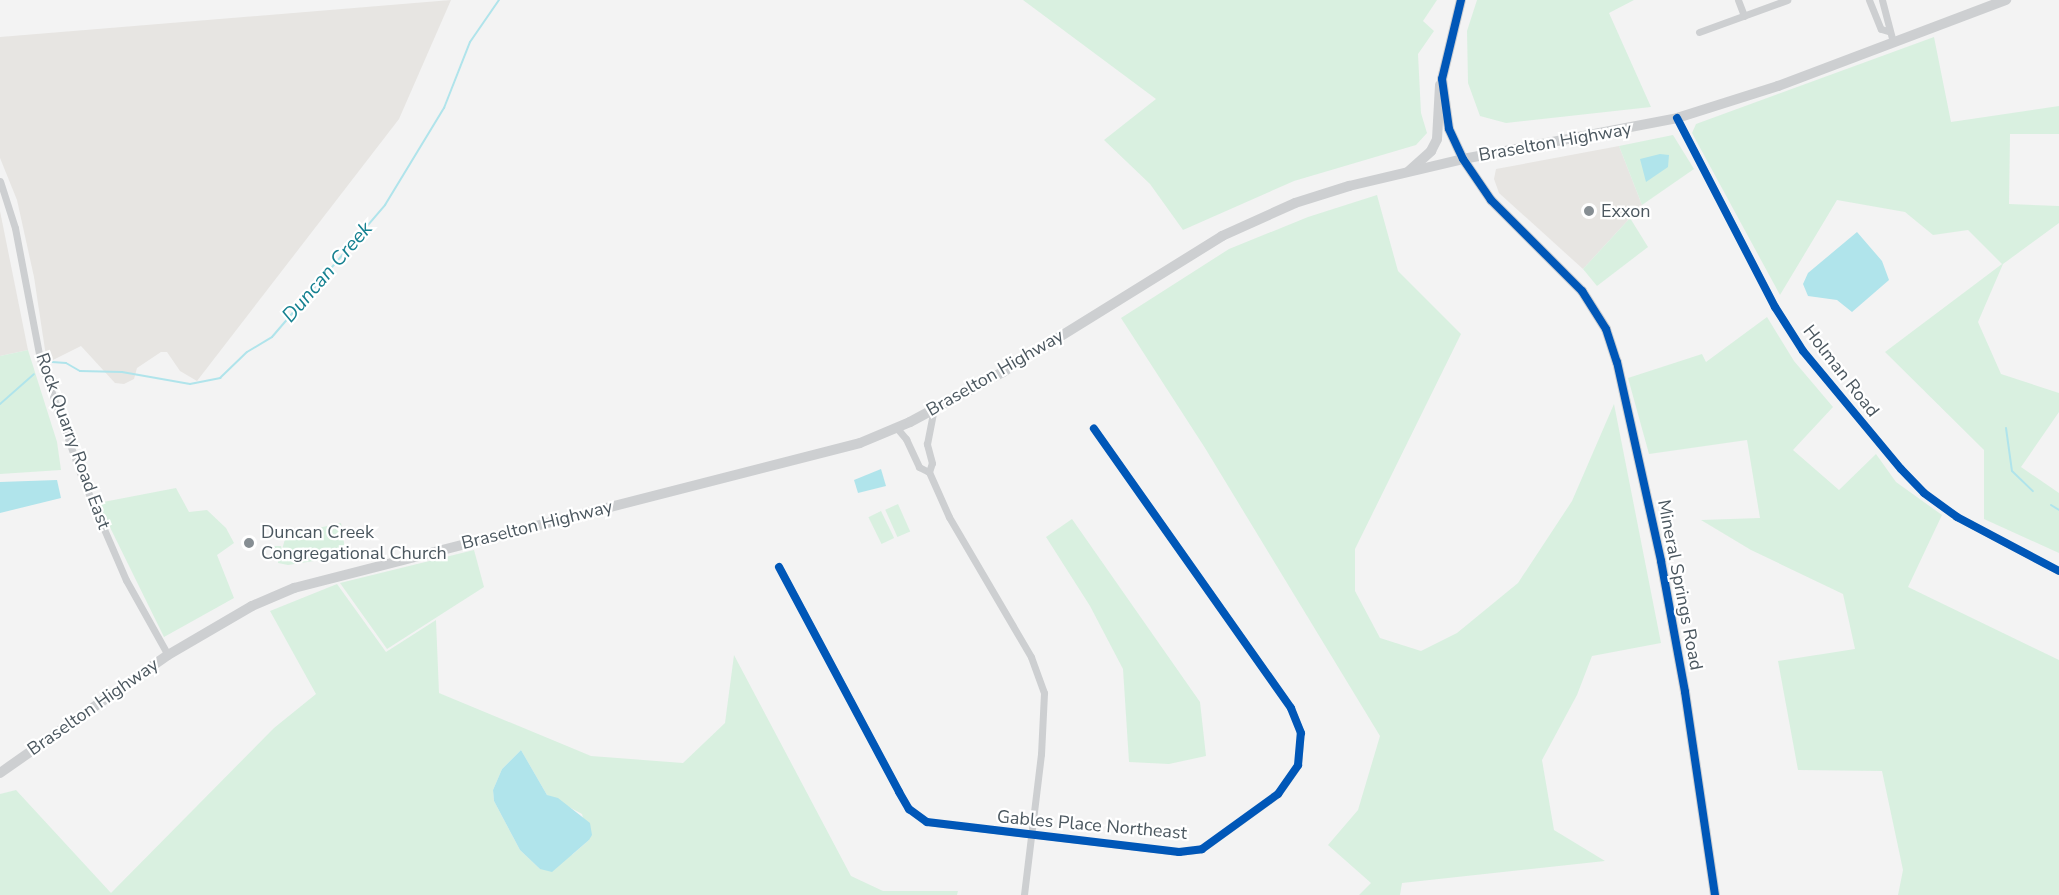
<!DOCTYPE html>
<style>
body{margin:0}
#map{position:relative;width:2059px;height:895px;overflow:hidden;background:#f3f3f3;font-family:"Nunito Sans",sans-serif}
div>[style]{position:absolute}
.commercial>*{inset:0;background:#e7e5e2}
.green>*{inset:0;background:#d9f0e0;transform-origin:0 0}
.water>*{inset:0;background:#b0e4eb}
.stream>*{height:2px;margin:-1px;padding:0 1px;transform-origin:1px;border-radius:1px;background:#b0e4eb}
.street>*{height:7px;margin:-3.5px;padding:0 3.5px;transform-origin:3.5px;border-radius:3.5px;background:#cdcfd1}
.secondary>*{height:10px;margin:-5px;padding:0 5px;transform-origin:5px;border-radius:5px;background:#cdcfd1}
.cycleway>*{height:8px;margin:-4px;padding:0 4px;transform-origin:4px;border-radius:4px;background:#0057b8}
.dots>*{width:16px;height:16px;translate:-50% -50%;box-sizing:border-box;border:3px solid #fff;border-radius:50%}
span{translate:-50% -50%;white-space:nowrap;text-align:center;line-height:1.15;-webkit-text-stroke:4.5px #fff;paint-order:stroke}
.street-label{font-size:18px;color:#4b575f}
.poi-label{font-size:18px;color:#4b575f}
.left{translate:0 -50%;text-align:left}
.water-label{font-size:20px;color:#148090;font-style:italic}
</style>
<div id="map">
<div class="commercial">
<div style="clip-path:polygon(451px 0,399px 119px,197px 381px,180px 371px,167px 352px,161px 352px,137px 368px,134px 379px,124px 384px,115px 383px,81px 346px,47px 363px,34px 277px,17px 200px,0 158px,0 37px)"></div>
<div style="clip-path:polygon(1619px 146px,1642px 205px,1583px 269px,1499px 193px,1494px 179px,1496px 169px)"></div>
<div style="clip-path:polygon(0 211px,28px 350px,0 356px)"></div>
</div>
<div class="green">
<div style="clip-path:polygon(1023px 0,1437px 0,1423px 21px,1434px 31px,1418px 54px,1421px 113px,1427px 133px,1416px 145px,1294px 181px,1183px 230px,1150px 184px,1104px 140px,1156px 99px)"></div>
<div style="clip-path:polygon(1477px 0,1634px 0,1609px 13px,1651px 107px,1506px 123px,1480px 116px,1468px 83px,1467px 31px)"></div>
<div style="clip-path:polygon(1934px 37px,1951px 122px,2059px 106px,2059px 134px,2010px 134px,2009px 204px,2059px 206px,2059px 223px,2003px 264px,1978px 322px,2001px 374px,2059px 393px,2059px 412px,2021px 467px,2059px 493px,2059px 553px,1984px 519px,1984px 450px,1885px 352px,2002px 264px,1968px 230px,1933px 235px,1905px 212px,1837px 200px,1780px 295px,1692px 133px,1696px 124px)"></div>
<div style="clip-path:polygon(1673px 135px,1694px 169px,1642px 205px,1619px 146px)"></div>
<div style="clip-path:polygon(1377px 195px,1398px 271px,1461px 334px,1355px 549px,1355px 591px,1380px 638px,1421px 651px,1457px 633px,1518px 583px,1572px 501px,1614px 404px,1661px 643px,1592px 656px,1577px 695px,1542px 760px,1554px 830px,1605px 861px,1402px 883px,1400px 895px,1359px 895px,1371px 883px,1328px 845px,1358px 810px,1380px 736px,1205px 448px,1121px 318px,1229px 249px,1308px 217px)"></div>
<div style="clip-path:polygon(1630px 218px,1648px 247px,1597px 286px,1583px 269px)"></div>
<div style="clip-path:polygon(1767px 317px,1794px 361px,1833px 407px,1793px 450px,1839px 490px,1876px 454px,1896px 482px,1942px 515px,1908px 587px,2059px 660px,2059px 895px,1898px 895px,1903px 870px,1882px 771px,1798px 770px,1778px 661px,1855px 649px,1843px 594px,1751px 550px,1701px 520px,1760px 518px,1747px 440px,1649px 454px,1628px 378px,1702px 354px,1706px 362px)"></div>
<div style="clip-path:polygon(28px 350px,57px 442px,61px 470px,0 474px,0 356px)"></div>
<div style="clip-path:polygon(176px 488px,189px 512px,207px 510px,226px 528px,234px 543px,217px 555px,234px 598px,164px 637px,98px 503px)"></div>
<div style="left:898px;top:504px;width:30px;height:14px;rotate:66deg"></div>
<div style="left:881px;top:511px;width:30px;height:14px;rotate:64deg"></div>
<div style="clip-path:polygon(1072px 519px,1200px 702px,1206px 756px,1169px 764px,1129px 762px,1123px 669px,1090px 606px,1046px 537px)"></div>
<div style="clip-path:polygon(341px 523px,346px 556px,288px 565px,278px 563px,278px 556px,273px 555px,273px 546px,281px 546px,282px 550px,286px 535px)"></div>
<div style="clip-path:polygon(474px 550px,484px 587px,387px 649px,340px 583px)"></div>
<div style="clip-path:polygon(evenodd,337px 584px,386px 652px,436px 620px,439px 693px,591px 756px,683px 763px,725px 723px,734px 655px,851px 876px,883px 891px,958px 891px,957px 895px,0 895px,0 794px,16px 790px,111px 893px,274px 728px,316px 694px,270px 611px,337px 584px,521px 750px,547px 795px,582px 814px,589px 840px,573px 854px,540px 869px,520px 850px,494px 801px,493px 790px,502px 769px,521px 750px)"></div>
</div>
<div class="water">
<div style="clip-path:polygon(1660px 154px,1669px 155px,1668px 167px,1646px 182px,1640px 159px)"></div>
<div style="clip-path:polygon(1857px 232px,1882px 261px,1889px 280px,1852px 312px,1837px 300px,1808px 296px,1803px 284px,1808px 273px)"></div>
<div style="clip-path:polygon(881px 469px,886px 486px,858px 493px,854px 480px)"></div>
<div style="clip-path:polygon(57px 480px,61px 498px,0 513px,0 482px)"></div>
<div style="clip-path:polygon(521px 750px,547px 795px,558px 798px,590px 823px,592px 835px,589px 840px,552px 872px,540px 869px,520px 850px,494px 801px,493px 790px,502px 769px)"></div>
</div>
<div class="stream">
<div style="left:52px;top:362px;width:14px;rotate:4deg"></div>
<div style="left:66px;top:363px;width:16px;rotate:30deg"></div>
<div style="left:80px;top:371px;width:42px;rotate:1.4deg"></div>
<div style="left:122px;top:372px;width:69px;rotate:10deg"></div>
<div style="left:190px;top:384px;width:31px;rotate:-11deg"></div>
<div style="left:220px;top:378px;width:37px;rotate:-44deg"></div>
<div style="left:247px;top:352px;width:29px;rotate:-31deg"></div>
<div style="left:272px;top:337px;width:174px;rotate:-49.4deg"></div>
<div style="left:385px;top:205px;width:114px;rotate:-58.7deg"></div>
<div style="left:444px;top:108px;width:71px;rotate:-68.5deg"></div>
<div style="left:470px;top:42px;width:51px;rotate:-55.4deg"></div>
<div style="left:0;top:404px;width:45px;rotate:-41.4deg"></div>
<div style="left:2006px;top:428px;width:43px;rotate:82.1deg"></div>
<div style="left:2012px;top:471px;width:29px;rotate:44deg"></div>
<div style="left:2051px;top:505px;width:9px;rotate:32deg"></div>
</div>
<div class="street">
<div style="left:1738px;top:0;width:17px;rotate:69deg"></div>
<div style="left:1869px;top:0;width:31px;rotate:68deg"></div>
<div style="left:1881px;top:29px;width:7px;rotate:16deg"></div>
<div style="left:1882px;top:0;width:43px;rotate:75.3deg"></div>
<div style="left:1699px;top:32px;width:94px;rotate:-20deg"></div>
<div style="left:1677px;top:118px;width:213px;rotate:62.6deg"></div>
<div style="left:1775px;top:307px;width:52px;rotate:57.5deg"></div>
<div style="left:1803px;top:351px;width:153px;rotate:50.3deg"></div>
<div style="left:1901px;top:469px;width:33px;rotate:46deg"></div>
<div style="left:1924px;top:493px;width:41px;rotate:36deg"></div>
<div style="left:1957px;top:517px;width:115px;rotate:27.9deg"></div>
<div style="left:0;top:181px;width:49px;rotate:72.3deg"></div>
<div style="left:15px;top:228px;width:133px;rotate:79.2deg"></div>
<div style="left:40px;top:359px;width:126px;rotate:70.6deg"></div>
<div style="left:82px;top:478px;width:111px;rotate:66.7deg"></div>
<div style="left:126px;top:580px;width:86px;rotate:60.8deg"></div>
<div style="left:896px;top:427px;width:16px;rotate:50deg"></div>
<div style="left:906px;top:439px;width:31px;rotate:65deg"></div>
<div style="left:919px;top:467px;width:11px;rotate:27deg"></div>
<div style="left:929px;top:472px;width:49px;rotate:66deg"></div>
<div style="left:949px;top:517px;width:162px;rotate:59.6deg"></div>
<div style="left:1031px;top:657px;width:38px;rotate:70deg"></div>
<div style="left:1044px;top:693px;width:61px;rotate:92.8deg"></div>
<div style="left:1041px;top:754px;width:142px;rotate:96.9deg"></div>
<div style="left:929px;top:472px;width:9px;rotate:-72deg"></div>
<div style="left:932px;top:463px;width:20px;rotate:-105deg"></div>
<div style="left:927px;top:444px;width:36px;rotate:-79deg"></div>
<div style="left:779px;top:567px;width:255px;rotate:61.9deg"></div>
<div style="left:899px;top:792px;width:20px;rotate:60deg"></div>
<div style="left:909px;top:809px;width:22px;rotate:36deg"></div>
<div style="left:927px;top:822px;width:254px;rotate:6.8deg"></div>
<div style="left:1179px;top:852px;width:23px;rotate:-7deg"></div>
<div style="left:1202px;top:849px;width:94px;rotate:-35.9deg"></div>
<div style="left:1278px;top:794px;width:35px;rotate:-55deg"></div>
<div style="left:1298px;top:765px;width:32px;rotate:-85deg"></div>
<div style="left:1301px;top:733px;width:27px;rotate:-112deg"></div>
<div style="left:1291px;top:708px;width:342px;rotate:-125.2deg"></div>
</div>
<div class="secondary">
<div style="left:1461px;top:0;width:81px;rotate:103.5deg"></div>
<div style="left:1442px;top:79px;width:50px;rotate:82deg"></div>
<div style="left:1449px;top:129px;width:33px;rotate:65deg"></div>
<div style="left:1463px;top:159px;width:50px;rotate:55.7deg"></div>
<div style="left:1491px;top:200px;width:129px;rotate:45deg"></div>
<div style="left:1582px;top:291px;width:45px;rotate:57.7deg"></div>
<div style="left:1606px;top:329px;width:35px;rotate:72deg"></div>
<div style="left:1617px;top:362px;width:204px;rotate:77.5deg"></div>
<div style="left:1661px;top:561px;width:133px;rotate:79.6deg"></div>
<div style="left:1685px;top:692px;width:205px;rotate:81.6deg"></div>
<div style="left:1409px;top:171px;width:30px;rotate:-42deg"></div>
<div style="left:1431px;top:151px;width:13px;rotate:-63deg"></div>
<div style="left:1437px;top:139px;width:54px;rotate:-86.8deg"></div>
<div style="left:0;top:773px;width:205px;rotate:-35.1deg"></div>
<div style="left:168px;top:655px;width:97px;rotate:-30.3deg"></div>
<div style="left:252px;top:606px;width:46px;rotate:-23.2deg"></div>
<div style="left:294px;top:588px;width:584px;rotate:-14.37deg"></div>
<div style="left:860px;top:443px;width:54px;rotate:-22.8deg"></div>
<div style="left:910px;top:422px;width:106px;rotate:-28.3deg"></div>
<div style="left:1003px;top:372px;width:258px;rotate:-31.8deg"></div>
<div style="left:1222px;top:236px;width:80px;rotate:-24.3deg"></div>
<div style="left:1295px;top:203px;width:57px;rotate:-17.5deg"></div>
<div style="left:1349px;top:186px;width:117px;rotate:-13.3deg"></div>
<div style="left:1463px;top:159px;width:218px;rotate:-10.8deg"></div>
<div style="left:1677px;top:118px;width:106px;rotate:-17.6deg"></div>
<div style="left:1778px;top:86px;width:244px;rotate:-20.7deg"></div>
</div>
<div class="cycleway">
<div style="left:1461px;top:0;width:81px;rotate:103.5deg"></div>
<div style="left:1442px;top:79px;width:50px;rotate:82deg"></div>
<div style="left:1449px;top:129px;width:33px;rotate:65deg"></div>
<div style="left:1463px;top:159px;width:50px;rotate:55.7deg"></div>
<div style="left:1491px;top:200px;width:129px;rotate:45deg"></div>
<div style="left:1582px;top:291px;width:45px;rotate:57.7deg"></div>
<div style="left:1606px;top:329px;width:35px;rotate:72deg"></div>
<div style="left:1617px;top:362px;width:204px;rotate:77.5deg"></div>
<div style="left:1661px;top:561px;width:133px;rotate:79.6deg"></div>
<div style="left:1685px;top:692px;width:205px;rotate:81.6deg"></div>
<div style="left:1677px;top:118px;width:213px;rotate:62.6deg"></div>
<div style="left:1775px;top:307px;width:52px;rotate:57.5deg"></div>
<div style="left:1803px;top:351px;width:153px;rotate:50.3deg"></div>
<div style="left:1901px;top:469px;width:33px;rotate:46deg"></div>
<div style="left:1924px;top:493px;width:41px;rotate:36deg"></div>
<div style="left:1957px;top:517px;width:115px;rotate:27.9deg"></div>
<div style="left:779px;top:567px;width:255px;rotate:61.9deg"></div>
<div style="left:899px;top:792px;width:20px;rotate:60deg"></div>
<div style="left:909px;top:809px;width:22px;rotate:36deg"></div>
<div style="left:927px;top:822px;width:254px;rotate:6.8deg"></div>
<div style="left:1179px;top:852px;width:23px;rotate:-7deg"></div>
<div style="left:1202px;top:849px;width:94px;rotate:-35.9deg"></div>
<div style="left:1278px;top:794px;width:35px;rotate:-55deg"></div>
<div style="left:1298px;top:765px;width:32px;rotate:-85deg"></div>
<div style="left:1301px;top:733px;width:27px;rotate:-112deg"></div>
<div style="left:1291px;top:708px;width:342px;rotate:-125.2deg"></div>
</div>
<div class="dots">
<div style="left:1589px;top:211px;background:#868e93"></div>
<div style="left:249px;top:543px;background:#868e93"></div>
</div>
<div class="street-label">
<span style="left:1555px;top:142px;rotate:-10deg">Braselton Highway</span>
<span style="left:1841px;top:371px;rotate:52deg">Holman Road</span>
<span style="left:995px;top:373px;rotate:-30deg">Braselton Highway</span>
<span style="left:73px;top:441px;rotate:70deg">Rock Quarry Road East</span>
<span style="left:537px;top:525px;rotate:-14deg">Braselton Highway</span>
<span style="left:1680px;top:585px;rotate:79deg">Mineral Springs Road</span>
<span style="left:93px;top:707px;rotate:-35deg">Braselton Highway</span>
<span style="left:1092px;top:825px;rotate:5deg">Gables Place Northeast</span>
</div>
<div class="poi-label">
<span class="left" style="left:1601px;top:211px">Exxon</span>
<span class="left" style="left:261px;top:543px">Duncan Creek<br>Congregational Church</span>
</div>
<div class="water-label">
<span style="left:327px;top:272px;rotate:-49deg">Duncan Creek</span>
</div>
</div>
